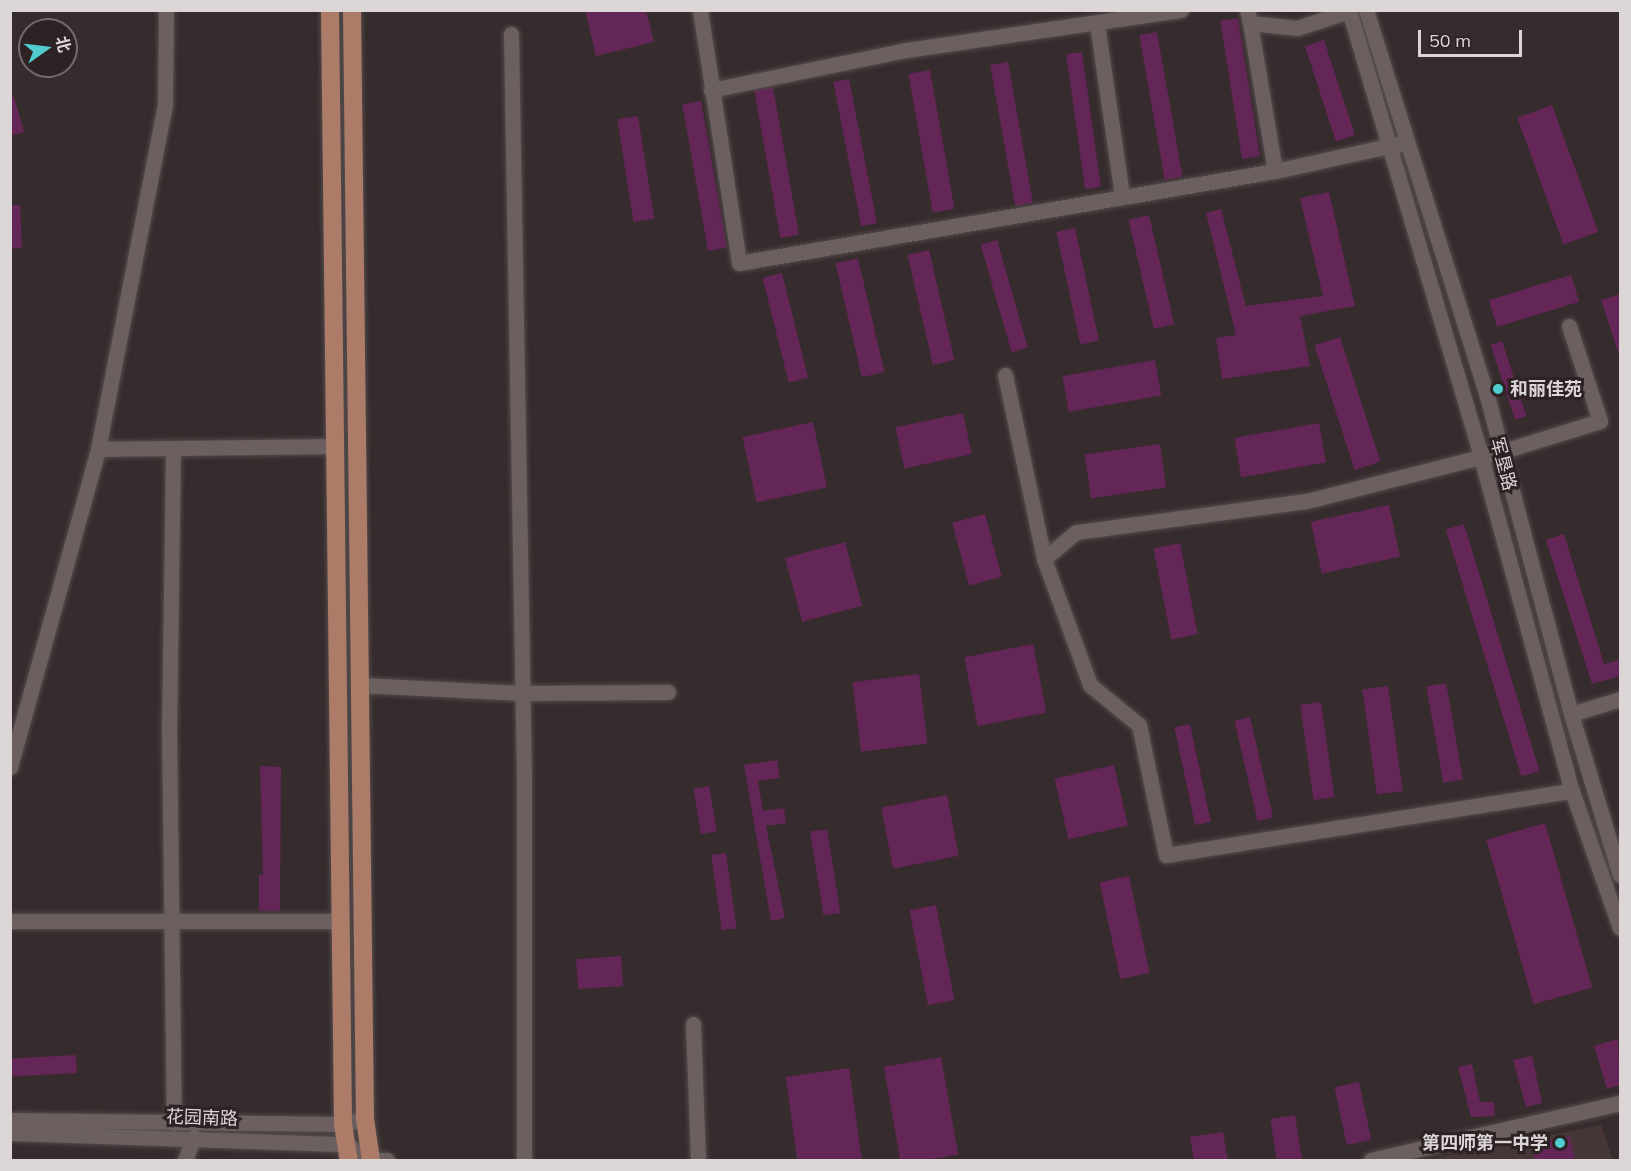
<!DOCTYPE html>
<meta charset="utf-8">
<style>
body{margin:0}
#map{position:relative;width:1631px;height:1171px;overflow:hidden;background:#372c2d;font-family:Mulish,"Noto Sans SC",sans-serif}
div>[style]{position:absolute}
.built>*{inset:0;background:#473638}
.building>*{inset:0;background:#642557;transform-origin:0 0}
.roads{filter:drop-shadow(0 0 2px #534b4c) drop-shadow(0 0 2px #534b4c)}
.minor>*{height:15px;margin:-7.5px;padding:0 7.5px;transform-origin:7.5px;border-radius:7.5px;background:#6b5f60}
.major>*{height:18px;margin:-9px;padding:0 9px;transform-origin:9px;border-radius:9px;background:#ac7c68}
.dots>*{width:16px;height:16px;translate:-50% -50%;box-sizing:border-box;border:3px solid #2d2324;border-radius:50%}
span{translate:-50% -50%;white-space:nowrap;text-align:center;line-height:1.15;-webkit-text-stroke:6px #2d2324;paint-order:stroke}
.poi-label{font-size:18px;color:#ddd6d7;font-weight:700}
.left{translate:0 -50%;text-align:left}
.right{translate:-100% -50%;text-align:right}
.street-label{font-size:18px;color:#ddd6d7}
.frame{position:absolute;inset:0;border:12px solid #ddd6d7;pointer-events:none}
.north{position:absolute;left:18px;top:18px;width:60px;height:60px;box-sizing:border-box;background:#2d2324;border:2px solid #736b6c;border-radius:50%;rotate:76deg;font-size:16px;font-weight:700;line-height:24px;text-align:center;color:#ddd6d7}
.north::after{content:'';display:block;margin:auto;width:21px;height:27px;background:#52cdcf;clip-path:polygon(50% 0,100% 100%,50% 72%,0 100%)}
.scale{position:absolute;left:1418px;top:30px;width:104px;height:27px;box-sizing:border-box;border:3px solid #ddd6d7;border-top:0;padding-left:8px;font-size:18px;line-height:21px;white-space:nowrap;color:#ddd6d7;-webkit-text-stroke:4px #2d2324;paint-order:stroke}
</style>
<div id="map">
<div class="built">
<div style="clip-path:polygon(1601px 1125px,1613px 1160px,1425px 1160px)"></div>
</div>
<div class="building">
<div style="clip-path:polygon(585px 10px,646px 10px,654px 42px,596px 56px)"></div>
<div style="left:1238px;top:18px;width:140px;height:18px;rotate:81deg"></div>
<div style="left:1157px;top:32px;width:147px;height:18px;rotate:80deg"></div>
<div style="left:1324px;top:40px;width:100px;height:20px;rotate:72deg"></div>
<div style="left:1082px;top:52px;width:136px;height:16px;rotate:82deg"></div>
<div style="left:1008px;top:62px;width:143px;height:18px;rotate:80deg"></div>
<div style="left:930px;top:70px;width:141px;height:22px;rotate:80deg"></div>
<div style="left:849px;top:79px;width:147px;height:16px;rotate:79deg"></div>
<div style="left:773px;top:87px;width:150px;height:19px;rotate:80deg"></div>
<div style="clip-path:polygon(14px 97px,24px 132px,10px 136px,10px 98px)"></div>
<div style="left:701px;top:101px;width:149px;height:19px;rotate:80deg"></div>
<div style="left:1552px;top:105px;width:135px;height:37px;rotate:70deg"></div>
<div style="left:638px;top:116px;width:104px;height:21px;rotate:81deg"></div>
<div style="clip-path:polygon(1329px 192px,1355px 306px,1300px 316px,1310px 366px,1222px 379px,1216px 338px,1236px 335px,1206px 213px,1221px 209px,1246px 306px,1323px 296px,1300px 198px)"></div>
<div style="clip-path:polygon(10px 205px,20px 205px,22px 248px,10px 249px)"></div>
<div style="left:1149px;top:215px;width:112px;height:21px;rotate:77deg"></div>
<div style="left:1075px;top:228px;width:115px;height:19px;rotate:78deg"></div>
<div style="left:997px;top:240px;width:112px;height:17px;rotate:74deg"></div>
<div style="left:929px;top:250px;width:113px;height:22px;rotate:77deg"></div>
<div style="left:858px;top:258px;width:117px;height:23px;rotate:77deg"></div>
<div style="left:782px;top:273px;width:108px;height:20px;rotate:76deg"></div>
<div style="left:1571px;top:275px;width:28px;height:86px;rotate:73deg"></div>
<div style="clip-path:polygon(1620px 294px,1620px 352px,1618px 352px,1601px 300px)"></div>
<div style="left:1340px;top:337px;width:131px;height:27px;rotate:72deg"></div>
<div style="left:1502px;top:341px;width:79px;height:12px;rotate:72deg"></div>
<div style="left:1155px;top:360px;width:36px;height:94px;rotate:80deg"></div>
<div style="left:963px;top:413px;width:42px;height:69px;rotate:78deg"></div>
<div style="left:813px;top:422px;width:67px;height:72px;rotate:78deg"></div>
<div style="left:1319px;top:423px;width:40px;height:86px;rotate:80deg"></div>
<div style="left:1160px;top:444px;width:44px;height:76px;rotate:82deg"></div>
<div style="left:1389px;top:505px;width:53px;height:80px;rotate:78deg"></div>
<div style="left:985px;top:514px;width:65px;height:34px;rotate:75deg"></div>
<div style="left:1464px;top:524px;width:258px;height:19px;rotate:73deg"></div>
<div style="clip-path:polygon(1564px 534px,1604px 664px,1620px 660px,1620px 676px,1592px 684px,1546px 540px)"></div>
<div style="left:845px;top:542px;width:66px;height:62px;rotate:75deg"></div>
<div style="left:1180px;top:543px;width:93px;height:27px;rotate:79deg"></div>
<div style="left:1033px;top:644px;width:70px;height:70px;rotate:79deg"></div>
<div style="left:919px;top:674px;width:70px;height:67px;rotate:83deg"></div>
<div style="left:1446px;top:683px;width:98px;height:20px;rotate:80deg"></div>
<div style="left:1388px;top:686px;width:106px;height:26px;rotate:82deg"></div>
<div style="left:1321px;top:702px;width:96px;height:21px;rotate:82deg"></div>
<div style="left:1250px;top:717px;width:103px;height:16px;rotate:77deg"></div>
<div style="left:1190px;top:724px;width:100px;height:16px;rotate:78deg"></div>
<div style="clip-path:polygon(777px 760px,780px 778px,758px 781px,763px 811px,784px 808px,786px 823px,766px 826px,785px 918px,771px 921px,744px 765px)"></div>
<div style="left:1114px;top:765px;width:62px;height:61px;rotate:77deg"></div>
<div style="clip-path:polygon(260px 766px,281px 767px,280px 911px,259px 911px,259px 874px,263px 875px)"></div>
<div style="left:709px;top:786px;width:46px;height:16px;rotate:80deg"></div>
<div style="left:947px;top:795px;width:62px;height:67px;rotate:79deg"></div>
<div style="left:1545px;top:823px;width:171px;height:61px;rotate:74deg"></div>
<div style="left:827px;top:829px;width:85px;height:17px;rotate:81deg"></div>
<div style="left:726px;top:853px;width:76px;height:15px;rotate:82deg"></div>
<div style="left:1129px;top:876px;width:99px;height:30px;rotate:78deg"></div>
<div style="left:936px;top:905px;width:97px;height:27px;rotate:79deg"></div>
<div style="left:621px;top:956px;width:30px;height:45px;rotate:86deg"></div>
<div style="clip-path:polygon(1618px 1039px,1620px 1085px,1607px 1089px,1594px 1046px)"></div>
<div style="left:76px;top:1055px;width:18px;height:66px;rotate:87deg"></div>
<div style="clip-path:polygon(1532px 1056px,1542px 1103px,1526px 1107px,1513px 1060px)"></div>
<div style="left:941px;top:1057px;width:99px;height:58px;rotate:80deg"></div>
<div style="clip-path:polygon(1472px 1064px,1480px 1102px,1494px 1102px,1495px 1116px,1471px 1117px,1458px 1067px)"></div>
<div style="left:849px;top:1068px;width:94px;height:64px;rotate:82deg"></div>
<div style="left:1359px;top:1082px;width:59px;height:25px;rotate:78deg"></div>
<div style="left:1295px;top:1115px;width:47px;height:25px;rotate:81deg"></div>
<div style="clip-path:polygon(1223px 1132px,1228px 1161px,1194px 1161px,1190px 1137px)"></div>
<div style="clip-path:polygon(1570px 1136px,1575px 1161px,1535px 1161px,1532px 1144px)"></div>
</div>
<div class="roads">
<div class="minor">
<div style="left:700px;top:10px;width:256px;rotate:81.2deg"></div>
<div style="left:739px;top:263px;width:544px;rotate:-9.74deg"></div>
<div style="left:1275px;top:171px;width:135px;rotate:-12.4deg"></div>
<div style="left:1247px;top:10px;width:13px;rotate:77deg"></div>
<div style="left:1250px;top:23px;width:47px;rotate:6.1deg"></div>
<div style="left:1297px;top:28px;width:55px;rotate:-18.1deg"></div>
<div style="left:1349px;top:10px;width:466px;rotate:73.5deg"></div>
<div style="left:1481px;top:457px;width:346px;rotate:74.8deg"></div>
<div style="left:1572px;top:791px;width:145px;rotate:70.7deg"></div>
<div style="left:1366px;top:10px;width:405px;rotate:72.6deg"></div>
<div style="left:1487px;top:396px;width:329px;rotate:75.2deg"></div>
<div style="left:1571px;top:714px;width:168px;rotate:73.1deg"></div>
<div style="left:1250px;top:23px;width:150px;rotate:80.4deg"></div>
<div style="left:1097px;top:24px;width:174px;rotate:81.7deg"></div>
<div style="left:511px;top:34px;width:748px;rotate:89deg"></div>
<div style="left:524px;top:782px;width:378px;rotate:90deg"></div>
<div style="left:711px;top:90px;width:199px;rotate:-11.6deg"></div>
<div style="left:906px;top:50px;width:278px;rotate:-8.3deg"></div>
<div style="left:1569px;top:326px;width:100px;rotate:71.9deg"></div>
<div style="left:1600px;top:421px;width:105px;rotate:162.8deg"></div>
<div style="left:1500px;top:452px;width:200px;rotate:165.8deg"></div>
<div style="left:1306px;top:501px;width:232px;rotate:172.3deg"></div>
<div style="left:1076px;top:532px;width:42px;rotate:139.8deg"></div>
<div style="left:1044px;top:559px;width:134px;rotate:69.9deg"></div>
<div style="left:1090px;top:685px;width:63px;rotate:39.2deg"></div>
<div style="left:1139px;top:725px;width:133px;rotate:78.3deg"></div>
<div style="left:1166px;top:855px;width:411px;rotate:-9deg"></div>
<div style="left:1005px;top:375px;width:188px;rotate:78deg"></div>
<div style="left:98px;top:449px;width:236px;rotate:-0.7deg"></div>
<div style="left:173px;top:449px;width:277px;rotate:90.8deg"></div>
<div style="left:169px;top:726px;width:397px;rotate:89.3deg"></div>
<div style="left:360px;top:685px;width:163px;rotate:2.8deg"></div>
<div style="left:523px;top:693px;width:145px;rotate:-0.4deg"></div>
<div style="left:1571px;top:714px;width:51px;rotate:-17deg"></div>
<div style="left:10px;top:767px;width:330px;rotate:-74.5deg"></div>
<div style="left:98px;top:449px;width:352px;rotate:-79deg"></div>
<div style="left:165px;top:103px;width:93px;rotate:-89.4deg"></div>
<div style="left:10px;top:921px;width:331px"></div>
<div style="left:693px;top:1024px;width:136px;rotate:87.9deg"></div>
<div style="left:10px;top:1120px;width:333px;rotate:0.7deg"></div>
<div style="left:343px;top:1124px;width:23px;rotate:-13deg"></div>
<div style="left:10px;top:1133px;width:336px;rotate:1.9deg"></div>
<div style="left:346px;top:1144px;width:30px;rotate:33deg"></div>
<div style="left:371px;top:1160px;width:16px"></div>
<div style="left:185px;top:1160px;width:25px;rotate:-69deg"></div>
<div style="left:1371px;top:1160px;width:255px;rotate:-12.9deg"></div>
</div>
<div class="major">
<div style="left:330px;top:10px;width:1114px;rotate:89.33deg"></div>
<div style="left:343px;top:1124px;width:36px;rotate:81deg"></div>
<div style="left:352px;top:10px;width:1109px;rotate:89.33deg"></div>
<div style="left:365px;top:1119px;width:41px;rotate:81.7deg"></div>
</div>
</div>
<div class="dots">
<div style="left:1498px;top:389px;background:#52cdcf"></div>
<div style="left:1560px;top:1143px;background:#52cdcf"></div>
</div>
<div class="poi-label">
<span class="left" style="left:1510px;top:389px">和丽佳苑</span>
<span class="right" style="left:1548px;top:1143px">第四师第一中学</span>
</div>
<div class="street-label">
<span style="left:1503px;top:464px;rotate:75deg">军垦路</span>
<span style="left:202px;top:1118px;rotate:2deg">花园南路</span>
</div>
<div class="frame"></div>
<div class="north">北</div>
<div class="scale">50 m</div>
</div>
